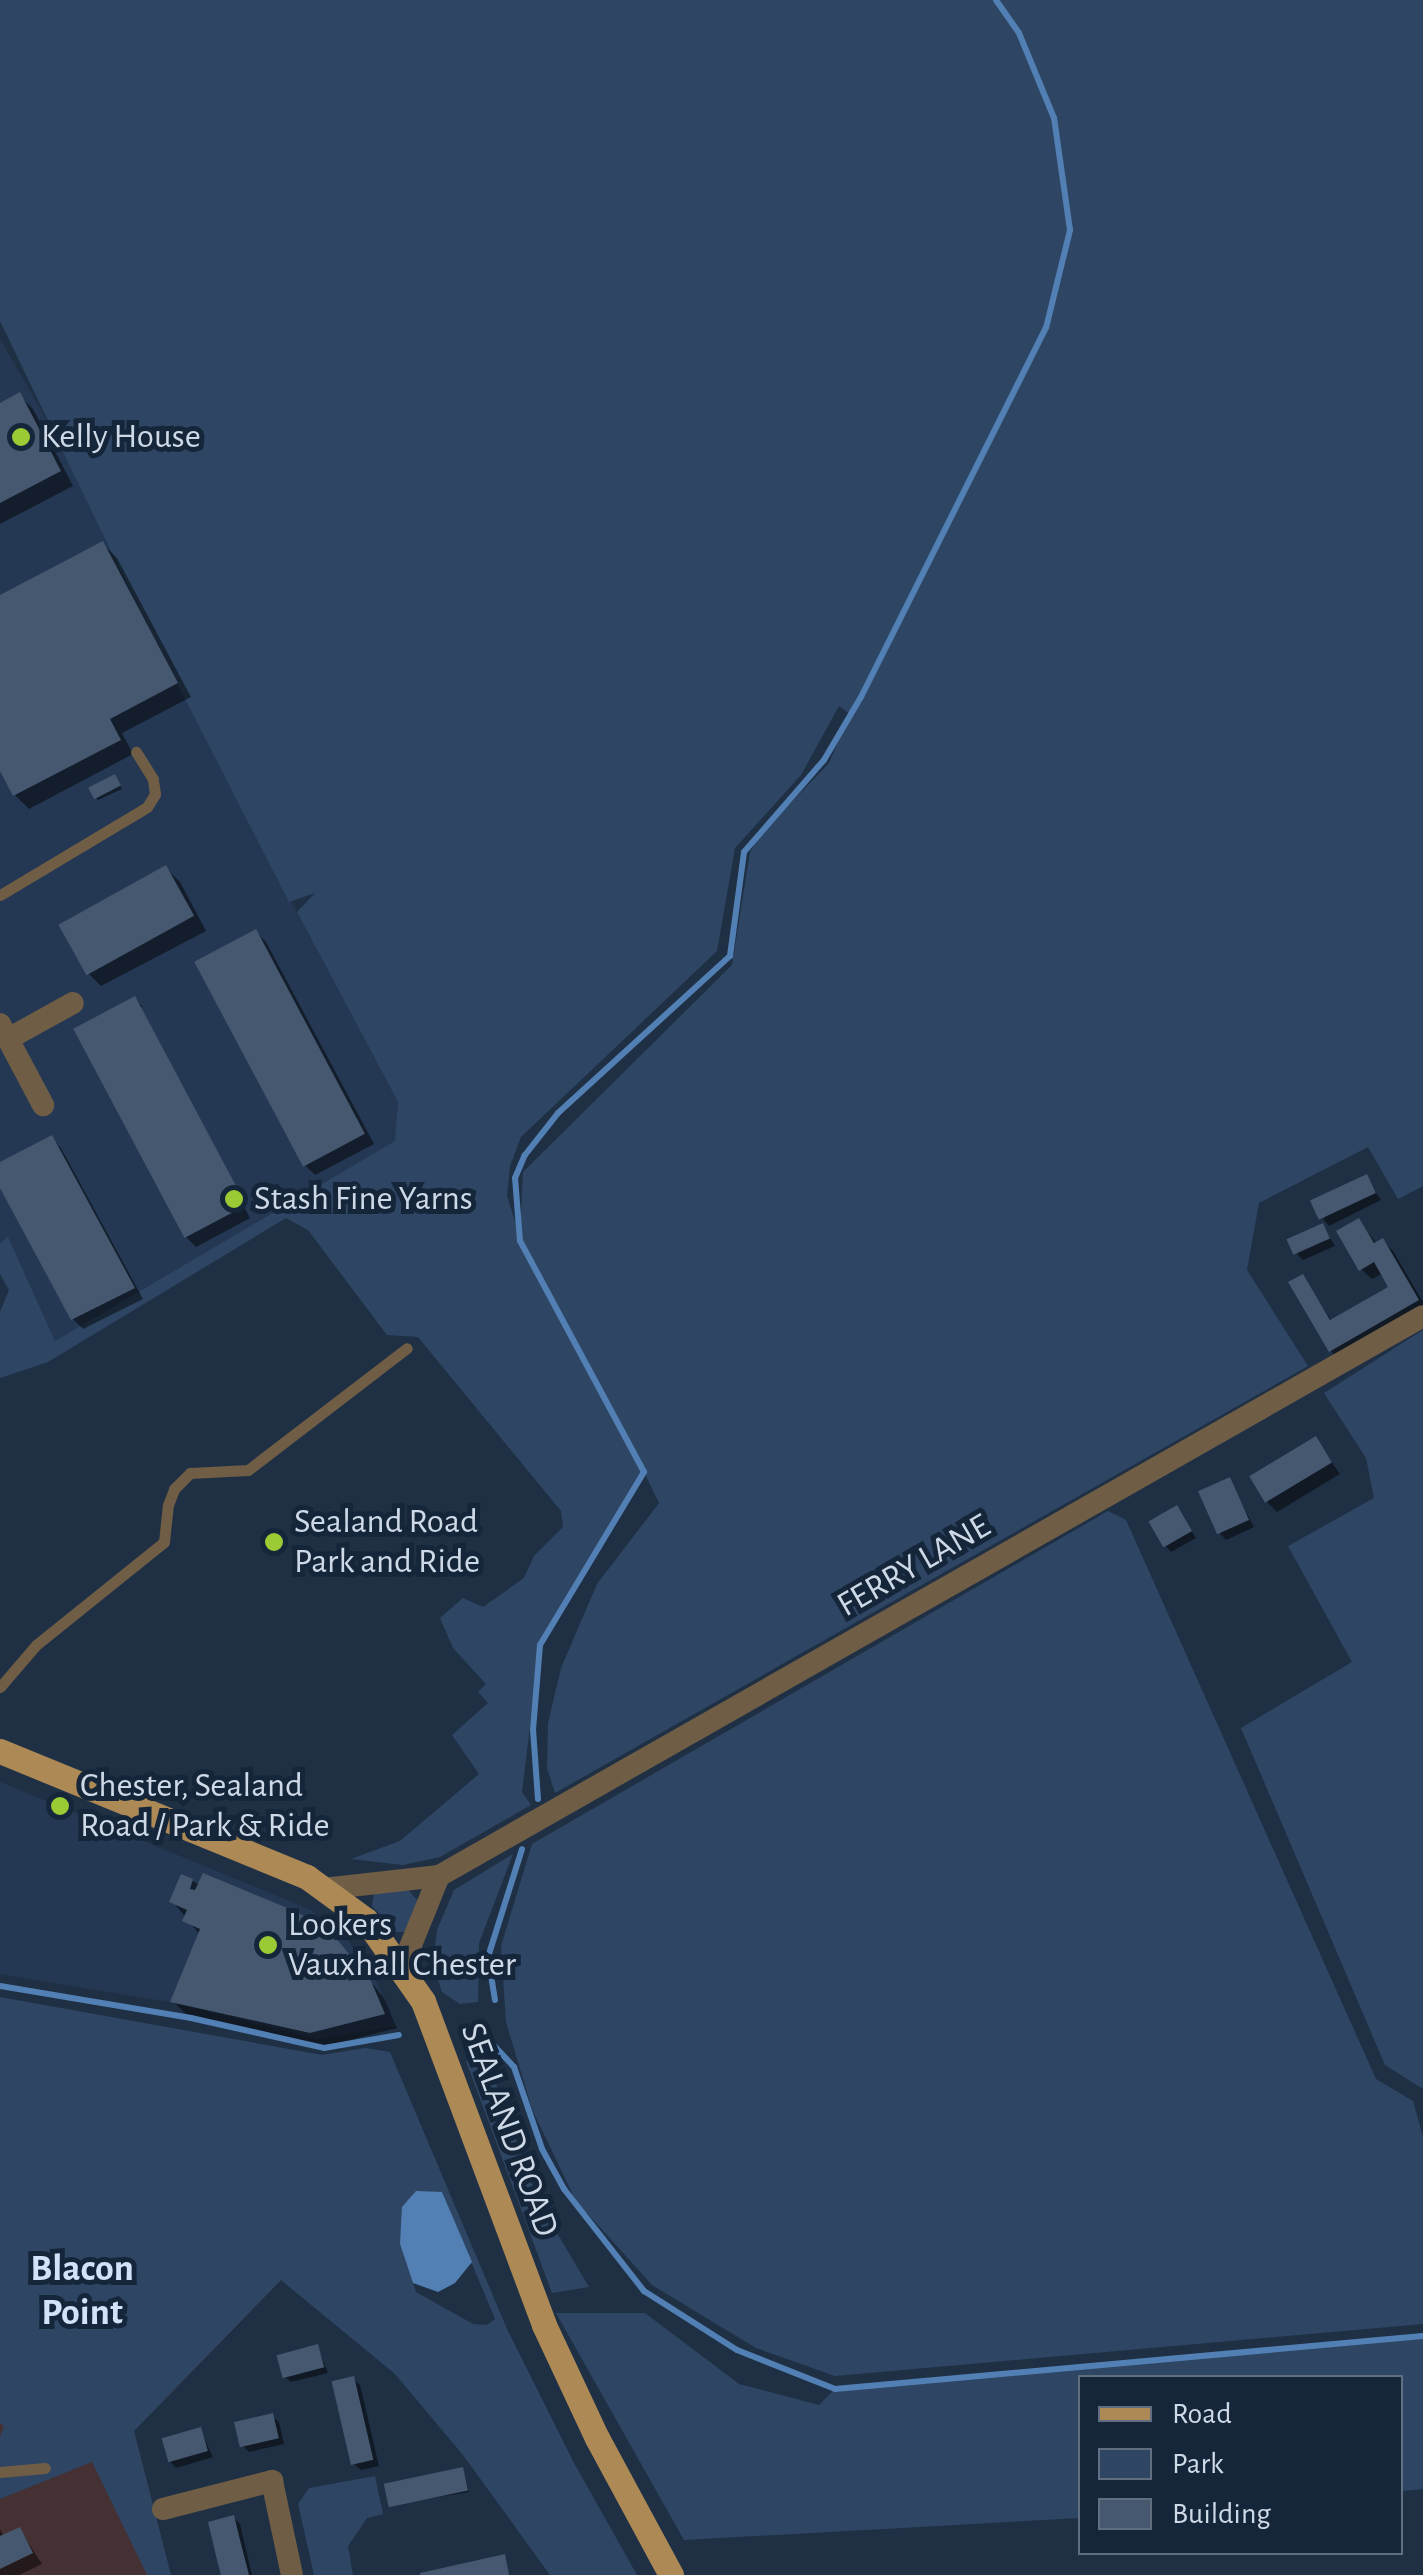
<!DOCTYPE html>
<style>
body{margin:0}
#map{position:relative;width:1423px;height:2575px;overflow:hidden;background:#1f3045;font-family:"Alegreya Sans",sans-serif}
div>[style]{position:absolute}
.built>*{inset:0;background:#243853}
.education>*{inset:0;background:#453033}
.green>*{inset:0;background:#2e4664}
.water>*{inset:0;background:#5280b5}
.shadow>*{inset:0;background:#0007}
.stream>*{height:6px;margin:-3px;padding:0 3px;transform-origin:3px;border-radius:3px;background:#5280b5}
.building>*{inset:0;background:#45586f;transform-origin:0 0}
.service>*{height:11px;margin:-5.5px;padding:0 5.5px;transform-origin:5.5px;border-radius:5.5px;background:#6f5d45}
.minor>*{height:22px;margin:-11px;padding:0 11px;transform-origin:11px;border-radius:11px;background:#6f5d45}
.primary>*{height:25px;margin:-12.5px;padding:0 12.5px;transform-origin:12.5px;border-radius:12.5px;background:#ad8a55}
.dots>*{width:28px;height:28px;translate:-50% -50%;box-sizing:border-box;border:5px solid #16263a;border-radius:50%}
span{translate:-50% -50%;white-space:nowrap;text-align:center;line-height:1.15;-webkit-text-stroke:10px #16263a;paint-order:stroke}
.poi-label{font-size:35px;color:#ced9e7}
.left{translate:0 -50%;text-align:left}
.street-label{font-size:35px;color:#ced9e7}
.neighbourhood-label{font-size:38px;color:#d2e3f9;font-weight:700}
.legend{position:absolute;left:1078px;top:2375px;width:325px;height:180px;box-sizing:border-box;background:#16263a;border:2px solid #606e7f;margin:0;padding:12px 18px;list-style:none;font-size:30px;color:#ced9e7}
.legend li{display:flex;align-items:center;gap:20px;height:50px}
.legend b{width:50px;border:2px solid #606e7f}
</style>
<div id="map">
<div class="built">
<div style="clip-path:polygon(0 339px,104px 520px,276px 873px,398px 1102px,396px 1141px,55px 1341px,8px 1238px,0 1243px)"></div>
<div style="clip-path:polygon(0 1782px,311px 1910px,347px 1939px,375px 1978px,397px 2026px,317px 2039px,170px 2002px,0 1974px)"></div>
</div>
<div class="education">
<div style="clip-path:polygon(0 2164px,281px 2280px,134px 2431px,171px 2575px,0 2575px)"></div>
</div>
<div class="green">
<div style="clip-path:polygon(evenodd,0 0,1423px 0,1423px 1186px,1398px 1199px,1368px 1147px,1259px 1203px,1247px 1270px,1308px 1366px,555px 1793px,547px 1768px,548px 1723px,561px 1668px,597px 1584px,659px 1503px,644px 1472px,540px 1645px,522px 1792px,531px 1805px,440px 1857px,403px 1865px,351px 1859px,400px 1841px,479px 1774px,452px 1735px,488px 1703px,478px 1692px,486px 1684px,453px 1648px,440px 1618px,463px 1598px,483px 1607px,524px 1578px,534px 1556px,563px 1527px,561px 1511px,418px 1337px,387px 1335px,308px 1230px,286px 1218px,48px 1362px,0 1378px,0 1312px,9px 1290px,0 1274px,0 1243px,8px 1237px,55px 1341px,395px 1141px,398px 1102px,297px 912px,315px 893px,289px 902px,137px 605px,0 321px,0 0,839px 706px,850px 714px,829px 763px,761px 834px,750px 852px,732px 965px,523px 1172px,520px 1237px,507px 1196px,510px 1166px,521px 1137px,717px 951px,735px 848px,801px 775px,839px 706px)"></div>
<div style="clip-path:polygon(1423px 1330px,1423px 2089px,1385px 2065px,1241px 1728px,1352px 1662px,1288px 1546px,1374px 1498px,1366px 1458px,1324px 1393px)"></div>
<div style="clip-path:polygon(1108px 1511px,1126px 1520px,1376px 2079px,1413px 2101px,1423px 2137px,1423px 2324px,835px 2376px,756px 2348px,652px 2285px,587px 2213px,582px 2214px,532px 2109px,506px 2022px,501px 1946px,532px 1844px)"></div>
<div style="clip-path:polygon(513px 1854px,479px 1943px,478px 2002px,460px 2004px,442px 1992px,433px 1964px,437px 1930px,454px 1890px)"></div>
<div style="clip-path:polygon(408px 1890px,418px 1901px,408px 1932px,396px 1932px,372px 1906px,374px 1894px)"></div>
<div style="clip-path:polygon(evenodd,0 1997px,322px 2055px,365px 2048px,390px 2052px,507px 2329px,574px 2463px,637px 2575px,550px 2575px,463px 2455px,395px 2374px,281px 2280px,134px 2431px,171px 2575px,147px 2575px,92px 2462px,0 2499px,0 2437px,4px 2426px,0 2423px,0 1997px,442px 2192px,495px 2319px,487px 2325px,473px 2324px,416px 2292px,400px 2244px,442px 2192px)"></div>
<div style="clip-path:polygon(486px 2056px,538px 2201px,589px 2287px,552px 2293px,466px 2061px)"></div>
<div style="clip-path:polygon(556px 2313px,645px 2313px,739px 2384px,819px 2405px,835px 2389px,1423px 2336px,1423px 2489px,1401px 2491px,1400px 2378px,1080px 2378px,1080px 2518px,684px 2540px)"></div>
<div style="clip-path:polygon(375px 2476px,383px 2514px,367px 2518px,348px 2546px,353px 2575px,314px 2575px,298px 2504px,309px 2488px)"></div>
</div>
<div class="water">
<div style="clip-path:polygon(416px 2191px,442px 2192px,472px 2262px,455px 2283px,438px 2292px,413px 2283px,400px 2244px,402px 2207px)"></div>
</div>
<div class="shadow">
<div style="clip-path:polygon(19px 395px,33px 409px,73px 486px,0 524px,0 405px)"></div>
<div style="clip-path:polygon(103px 544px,117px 558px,191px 697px,122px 733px,133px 754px,29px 809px,15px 795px,0 766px,0 598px)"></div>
<div style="clip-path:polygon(117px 779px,122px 789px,98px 800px,96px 798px)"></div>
<div style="clip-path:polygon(166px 868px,180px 882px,206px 931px,101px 986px,87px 972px,62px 925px)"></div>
<div style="clip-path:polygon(256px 932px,266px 942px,374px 1144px,315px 1175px,305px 1165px)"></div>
<div style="clip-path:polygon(134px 999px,143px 1007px,138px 1007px,250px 1218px,254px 1216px,196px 1247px,186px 1237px)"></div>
<div style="clip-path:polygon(51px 1138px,61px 1148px,143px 1299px,83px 1329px,73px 1319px,0 1183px,0 1165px)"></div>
<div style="clip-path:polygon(1366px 1178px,1381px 1200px,1329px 1226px,1323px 1219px)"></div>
<div style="clip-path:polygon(1359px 1221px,1377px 1244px,1383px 1241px,1393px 1251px,1423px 1302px,1423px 1313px,1341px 1361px,1331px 1351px,1302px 1277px,1332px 1321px,1391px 1287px,1383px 1273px,1372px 1279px,1361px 1269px)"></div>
<div style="clip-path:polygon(1323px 1226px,1335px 1246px,1303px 1260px,1297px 1254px)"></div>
<div style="clip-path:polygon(1316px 1439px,1340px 1474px,1277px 1512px,1267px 1502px)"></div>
<div style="clip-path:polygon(1229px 1480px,1254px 1527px,1226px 1540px,1220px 1533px)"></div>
<div style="clip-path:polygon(1177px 1508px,1196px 1538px,1171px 1552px,1165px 1545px)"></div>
<div style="clip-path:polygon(192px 1881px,344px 1949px,384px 1998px,397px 2028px,326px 2046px,187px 2015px,173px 2001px,200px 1935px,172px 1901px)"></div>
<div style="clip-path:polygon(317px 2346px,328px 2373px,291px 2382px,284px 2376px)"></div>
<div style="clip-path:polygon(353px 2379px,360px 2385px,379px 2466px,361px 2470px,354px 2464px)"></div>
<div style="clip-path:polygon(272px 2416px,279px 2422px,284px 2444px,249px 2452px,242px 2445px)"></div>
<div style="clip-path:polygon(200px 2430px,213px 2457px,176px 2468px,170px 2461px)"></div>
<div style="clip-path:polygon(463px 2470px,469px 2492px,391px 2505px)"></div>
<div style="clip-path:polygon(234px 2518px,240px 2524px,252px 2575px,223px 2575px)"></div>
<div style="clip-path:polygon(0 2529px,4px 2537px,20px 2530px,42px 2564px,19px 2575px,0 2575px)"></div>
</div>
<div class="stream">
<div style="left:538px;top:1799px;width:69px;rotate:-94.1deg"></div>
<div style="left:533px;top:1730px;width:85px;rotate:-85.3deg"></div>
<div style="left:540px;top:1645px;width:202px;rotate:-59deg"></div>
<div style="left:644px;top:1472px;width:262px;rotate:-118.2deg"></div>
<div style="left:520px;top:1241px;width:63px;rotate:-94.5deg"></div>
<div style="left:515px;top:1178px;width:25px;rotate:-67deg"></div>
<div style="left:525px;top:1155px;width:53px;rotate:-51.8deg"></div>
<div style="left:558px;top:1113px;width:233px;rotate:-42.4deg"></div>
<div style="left:730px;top:956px;width:105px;rotate:-82.3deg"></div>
<div style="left:744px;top:852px;width:122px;rotate:-49deg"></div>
<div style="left:824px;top:760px;width:73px;rotate:-59.6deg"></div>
<div style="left:861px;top:697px;width:413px;rotate:-63.4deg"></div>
<div style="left:1046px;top:328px;width:101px;rotate:-76.2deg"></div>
<div style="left:1070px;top:230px;width:113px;rotate:-98.1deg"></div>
<div style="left:1054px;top:118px;width:92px;rotate:-112.4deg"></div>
<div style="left:1019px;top:33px;width:40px;rotate:-124.9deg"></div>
<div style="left:0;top:1986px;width:194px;rotate:9.5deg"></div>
<div style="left:191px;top:2018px;width:136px;rotate:12.7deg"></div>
<div style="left:324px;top:2048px;width:76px;rotate:-9.8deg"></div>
<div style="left:495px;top:2000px;width:44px;rotate:-99.2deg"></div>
<div style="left:488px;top:1957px;width:113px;rotate:-72.5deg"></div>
<div style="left:468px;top:2033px;width:16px;rotate:7deg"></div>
<div style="left:484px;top:2035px;width:44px;rotate:46.8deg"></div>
<div style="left:514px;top:2067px;width:87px;rotate:71.1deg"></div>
<div style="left:542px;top:2149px;width:46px;rotate:61.2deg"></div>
<div style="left:564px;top:2189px;width:130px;rotate:51.9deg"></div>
<div style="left:644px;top:2291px;width:110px;rotate:32.4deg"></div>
<div style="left:737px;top:2350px;width:105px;rotate:21.7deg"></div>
<div style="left:835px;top:2389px;width:590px;rotate:-5.15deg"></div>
</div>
<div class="building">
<div style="clip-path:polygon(20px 392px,61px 471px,0 503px,0 403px)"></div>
<div style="clip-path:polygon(103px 541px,178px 683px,110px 719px,121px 740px,13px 796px,0 771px,0 595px)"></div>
<div style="left:115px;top:774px;width:13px;height:30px;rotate:63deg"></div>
<div style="left:166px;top:865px;width:58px;height:123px;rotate:61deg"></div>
<div style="left:256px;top:929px;width:232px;height:70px;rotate:62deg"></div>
<div style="left:135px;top:996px;width:237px;height:70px;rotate:62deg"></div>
<div style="clip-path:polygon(52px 1135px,135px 1288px,71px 1320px,0 1188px,0 1162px)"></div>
<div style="left:1367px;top:1174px;width:21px;height:63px;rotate:65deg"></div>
<div style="clip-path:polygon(1359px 1218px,1374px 1243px,1383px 1238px,1419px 1300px,1329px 1352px,1288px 1282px,1303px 1274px,1330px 1320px,1388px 1287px,1374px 1262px,1359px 1271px,1336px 1231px)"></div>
<div style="left:1323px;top:1223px;width:17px;height:40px;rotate:66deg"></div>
<div style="left:1316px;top:1436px;width:31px;height:78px;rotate:59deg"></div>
<div style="left:1230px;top:1477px;width:47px;height:35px;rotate:66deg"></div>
<div style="left:1177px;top:1505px;width:30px;height:33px;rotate:60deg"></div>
<div style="clip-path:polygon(203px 1873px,297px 1912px,331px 1932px,371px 1981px,385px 2014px,310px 2033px,170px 2002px,200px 1929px,182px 1921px,187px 1910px,169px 1902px,181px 1874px,193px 1879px,190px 1889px,195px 1890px)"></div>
<div style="left:318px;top:2344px;width:24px;height:43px;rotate:75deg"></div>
<div style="left:354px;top:2376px;width:86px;height:23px;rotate:77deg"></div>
<div style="left:273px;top:2413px;width:26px;height:40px;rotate:77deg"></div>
<div style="left:201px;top:2427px;width:25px;height:41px;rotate:74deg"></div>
<div style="left:463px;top:2467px;width:24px;height:81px;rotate:78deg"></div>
<div style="clip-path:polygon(234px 2515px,239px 2536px,249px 2575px,221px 2575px,218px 2564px,208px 2522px)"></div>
<div style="clip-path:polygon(20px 2527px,33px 2553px,0 2569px,0 2536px)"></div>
<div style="clip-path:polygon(505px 2554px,509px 2575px,420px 2575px,420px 2573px)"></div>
</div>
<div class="service">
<div style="left:0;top:895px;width:171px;rotate:-30.9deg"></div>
<div style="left:147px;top:807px;width:15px;rotate:-58deg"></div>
<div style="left:155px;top:794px;width:15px;rotate:-98deg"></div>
<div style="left:153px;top:779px;width:32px;rotate:-122deg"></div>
<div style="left:0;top:1687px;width:55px;rotate:-49.4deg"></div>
<div style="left:36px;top:1645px;width:164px;rotate:-38.8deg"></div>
<div style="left:164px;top:1542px;width:37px;rotate:-84deg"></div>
<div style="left:168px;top:1505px;width:17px;rotate:-69deg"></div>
<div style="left:174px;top:1489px;width:23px;rotate:-45deg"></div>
<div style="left:190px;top:1473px;width:58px;rotate:-3deg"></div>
<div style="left:248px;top:1470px;width:200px;rotate:-37.5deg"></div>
<div style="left:0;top:2472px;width:45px;rotate:-5.1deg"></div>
</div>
<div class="minor">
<div style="left:0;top:1024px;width:92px;rotate:62deg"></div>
<div style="left:8px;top:1039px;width:74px;rotate:-29deg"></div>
<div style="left:323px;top:1889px;width:117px;rotate:-6.4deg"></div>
<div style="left:402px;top:1967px;width:98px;rotate:-67.9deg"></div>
<div style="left:439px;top:1876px;width:1132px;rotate:-29.64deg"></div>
<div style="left:163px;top:2509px;width:113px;rotate:-14.4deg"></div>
<div style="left:272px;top:2481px;width:96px;rotate:78deg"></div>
</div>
<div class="primary">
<div style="left:0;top:1751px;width:332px;rotate:22.3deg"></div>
<div style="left:307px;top:1877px;width:73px;rotate:36.1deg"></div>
<div style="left:366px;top:1920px;width:99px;rotate:54.9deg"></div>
<div style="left:423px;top:2001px;width:346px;rotate:69.5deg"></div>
<div style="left:544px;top:2325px;width:125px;rotate:64.9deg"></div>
<div style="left:597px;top:2438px;width:156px;rotate:61.6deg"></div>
</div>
<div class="dots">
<div style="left:21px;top:437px;background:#9acb34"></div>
<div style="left:234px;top:1199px;background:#9acb34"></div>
<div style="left:274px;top:1542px;background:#9acb34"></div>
<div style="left:60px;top:1806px;background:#9acb34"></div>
<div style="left:268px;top:1945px;background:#9acb34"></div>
</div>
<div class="poi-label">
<span class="left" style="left:41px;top:437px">Kelly House</span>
<span class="left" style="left:254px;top:1199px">Stash Fine Yarns</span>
<span class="left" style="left:294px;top:1542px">Sealand Road<br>Park and Ride</span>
<span class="left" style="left:80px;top:1806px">Chester, Sealand<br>Road / Park &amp; Ride</span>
<span class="left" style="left:288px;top:1945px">Lookers<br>Vauxhall Chester</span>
</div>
<div class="street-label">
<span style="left:914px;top:1566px;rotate:-30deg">FERRY LANE</span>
<span style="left:509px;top:2130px;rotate:70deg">SEALAND ROAD</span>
</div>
<div class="neighbourhood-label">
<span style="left:82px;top:2292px">Blacon<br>Point</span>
</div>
<ul class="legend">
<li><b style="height:12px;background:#ad8a55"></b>Road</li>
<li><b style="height:28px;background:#2e4664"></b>Park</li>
<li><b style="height:28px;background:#45586f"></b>Building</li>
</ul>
</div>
